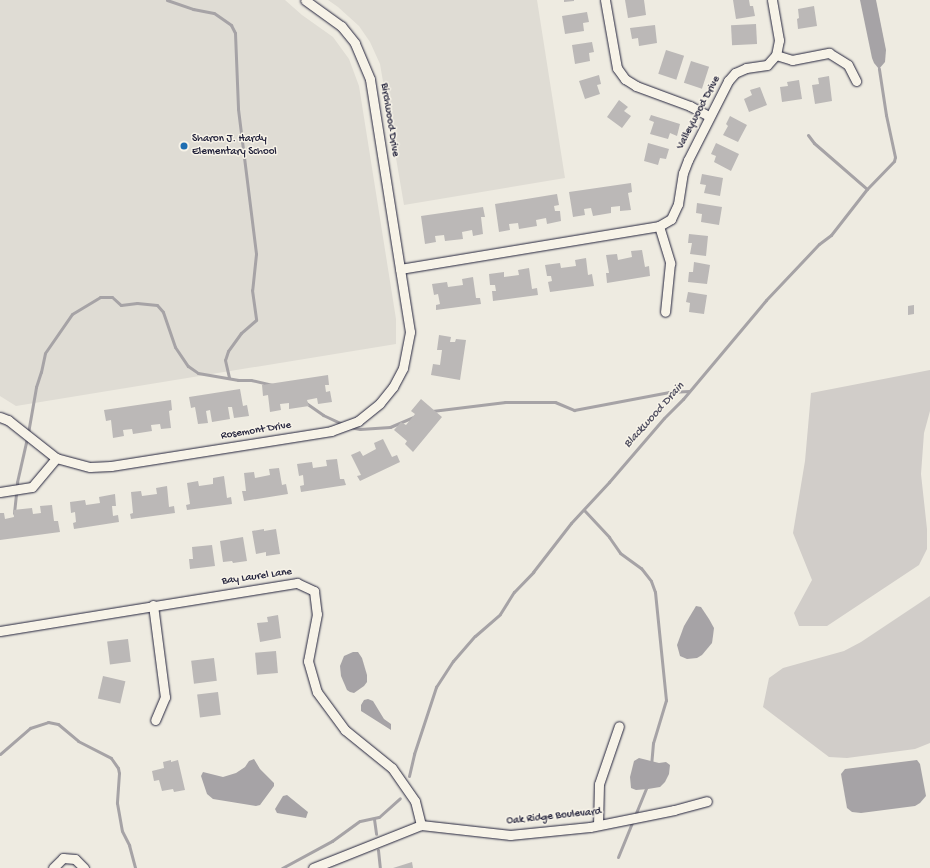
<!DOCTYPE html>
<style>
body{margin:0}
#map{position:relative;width:930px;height:868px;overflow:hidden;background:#eeebe1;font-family:"Gochi Hand",sans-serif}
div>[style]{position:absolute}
.built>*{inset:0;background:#dfdcd4}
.green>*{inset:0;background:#d1cdc9}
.water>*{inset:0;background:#a6a3a6}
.stream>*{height:3px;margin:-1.5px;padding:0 1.5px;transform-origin:1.5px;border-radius:1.5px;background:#a6a3a6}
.building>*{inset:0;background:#bbb8b7;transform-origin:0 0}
.roads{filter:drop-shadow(0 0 1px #22223b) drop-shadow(0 0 1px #22223b)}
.minor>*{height:9px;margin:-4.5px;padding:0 4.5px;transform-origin:4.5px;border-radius:4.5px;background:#f7f3e8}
.dots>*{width:11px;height:11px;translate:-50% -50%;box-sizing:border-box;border:2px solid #f7f3e8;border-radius:50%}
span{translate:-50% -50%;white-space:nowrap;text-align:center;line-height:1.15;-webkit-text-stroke:3px #f7f3e8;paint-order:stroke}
.street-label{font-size:11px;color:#22223b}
.poi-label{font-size:11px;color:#22223b}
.left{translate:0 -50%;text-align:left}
.water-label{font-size:12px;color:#504f60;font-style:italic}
</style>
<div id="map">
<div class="built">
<div style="clip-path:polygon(0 0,285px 0,302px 15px,333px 37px,349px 59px,359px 86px,396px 319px,396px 344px,16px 406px,0 396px)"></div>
<div style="clip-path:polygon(328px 0,537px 0,565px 178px,404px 205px,380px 64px,370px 42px,359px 26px,338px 7px)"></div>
</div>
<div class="green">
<div style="clip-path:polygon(930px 370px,930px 411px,924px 433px,921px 474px,927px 529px,927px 549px,919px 565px,827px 626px,799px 626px,794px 613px,812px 580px,793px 533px,805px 461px,811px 393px)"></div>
<div style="clip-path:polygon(930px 596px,930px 743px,915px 749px,847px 758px,829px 757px,763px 707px,769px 678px,783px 668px,844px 651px,861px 642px)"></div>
</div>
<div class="water">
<div style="clip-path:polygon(860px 0,876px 0,886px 50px,885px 62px,879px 69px,874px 63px,872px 58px)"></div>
<div style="clip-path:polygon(696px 606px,701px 607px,709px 619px,714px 628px,713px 636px,712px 643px,702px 655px,697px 658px,687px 659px,680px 656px,677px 645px,684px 626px)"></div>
<div style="clip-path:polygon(353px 652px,358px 652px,362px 658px,367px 675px,367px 682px,364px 686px,354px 693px,350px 692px,347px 690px,341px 676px,340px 666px,344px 656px)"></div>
<div style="clip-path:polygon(368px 699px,373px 701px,384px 719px,391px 724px,391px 730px,361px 711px,361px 705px,364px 700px)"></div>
<div style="clip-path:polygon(639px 758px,659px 763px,666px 762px,670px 765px,669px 774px,665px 782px,660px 787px,648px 789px,636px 790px,631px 788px,630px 777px,634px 761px)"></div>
<div style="clip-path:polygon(254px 759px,260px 769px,274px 783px,274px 786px,260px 805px,256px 806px,213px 799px,207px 794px,201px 776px,203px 772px,223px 777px,236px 773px,245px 767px,249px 761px)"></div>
<div style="clip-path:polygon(917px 760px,920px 764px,926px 796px,920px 803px,915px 806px,861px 813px,852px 812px,847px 808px,841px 774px,845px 769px)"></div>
<div style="clip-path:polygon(287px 795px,308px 812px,306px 818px,277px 813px,275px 809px,283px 796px)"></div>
</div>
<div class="stream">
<div style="left:167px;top:0;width:28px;rotate:19deg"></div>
<div style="left:193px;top:9px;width:21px;rotate:11deg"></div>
<div style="left:214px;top:13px;width:21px;rotate:35deg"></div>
<div style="left:231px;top:25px;width:9px;rotate:63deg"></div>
<div style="left:235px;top:33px;width:76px;rotate:87.7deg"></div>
<div style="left:238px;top:109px;width:146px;rotate:82.9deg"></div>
<div style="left:256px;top:254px;width:36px;rotate:96deg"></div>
<div style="left:252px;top:290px;width:30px;rotate:82deg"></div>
<div style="left:256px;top:320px;width:20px;rotate:139deg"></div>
<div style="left:241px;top:333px;width:22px;rotate:126deg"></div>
<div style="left:228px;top:351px;width:9px;rotate:108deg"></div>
<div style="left:225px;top:360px;width:18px;rotate:77deg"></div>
<div style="left:808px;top:135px;width:10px;rotate:53deg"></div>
<div style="left:814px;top:143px;width:70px;rotate:41deg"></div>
<div style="left:306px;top:403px;width:21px;rotate:35deg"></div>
<div style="left:323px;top:415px;width:21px;rotate:25deg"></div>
<div style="left:432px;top:411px;width:74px;rotate:-7deg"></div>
<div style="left:505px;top:402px;width:50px"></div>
<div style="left:555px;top:402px;width:21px;rotate:23deg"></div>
<div style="left:574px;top:410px;width:97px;rotate:-10.7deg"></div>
<div style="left:669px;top:392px;width:20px;rotate:-3deg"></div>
<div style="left:349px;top:427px;width:11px;rotate:10deg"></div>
<div style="left:360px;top:429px;width:30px;rotate:-4deg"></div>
<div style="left:390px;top:427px;width:25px;rotate:-23deg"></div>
<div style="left:28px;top:433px;width:47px;rotate:-80.1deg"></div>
<div style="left:36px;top:387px;width:16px;rotate:-72deg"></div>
<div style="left:41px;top:372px;width:19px;rotate:-78deg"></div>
<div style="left:45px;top:353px;width:47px;rotate:-55.3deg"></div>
<div style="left:72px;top:314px;width:33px;rotate:-31deg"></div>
<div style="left:100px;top:297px;width:12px"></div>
<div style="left:112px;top:297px;width:12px;rotate:42deg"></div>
<div style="left:121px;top:305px;width:16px;rotate:-7deg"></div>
<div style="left:137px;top:303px;width:20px;rotate:6deg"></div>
<div style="left:157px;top:305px;width:9px;rotate:49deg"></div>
<div style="left:163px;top:312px;width:37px;rotate:71deg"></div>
<div style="left:175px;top:347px;width:23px;rotate:56deg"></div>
<div style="left:188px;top:366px;width:12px;rotate:35deg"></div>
<div style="left:198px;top:373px;width:41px;rotate:9.9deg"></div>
<div style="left:238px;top:380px;width:13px"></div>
<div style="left:251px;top:380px;width:23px;rotate:13deg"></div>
<div style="left:584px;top:510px;width:37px;rotate:47deg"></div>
<div style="left:609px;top:537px;width:19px;rotate:55deg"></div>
<div style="left:620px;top:553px;width:26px;rotate:36deg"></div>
<div style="left:641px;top:568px;width:16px;rotate:52deg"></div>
<div style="left:651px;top:581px;width:12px;rotate:70deg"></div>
<div style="left:655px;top:592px;width:109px;rotate:84.2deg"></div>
<div style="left:666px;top:700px;width:45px;rotate:106.8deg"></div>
<div style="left:653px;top:743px;width:22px;rotate:95deg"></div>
<div style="left:14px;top:513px;width:31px;rotate:-84deg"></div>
<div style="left:17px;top:482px;width:45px;rotate:-77.2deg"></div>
<div style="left:0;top:754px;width:40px;rotate:-41deg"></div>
<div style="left:30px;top:728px;width:19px;rotate:-18deg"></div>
<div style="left:48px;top:722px;width:10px;rotate:11deg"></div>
<div style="left:58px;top:724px;width:26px;rotate:40deg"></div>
<div style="left:78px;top:741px;width:37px;rotate:27deg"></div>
<div style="left:111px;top:758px;width:12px;rotate:55deg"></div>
<div style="left:118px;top:768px;width:5px;rotate:79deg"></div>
<div style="left:119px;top:773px;width:30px;rotate:94deg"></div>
<div style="left:117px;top:803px;width:28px;rotate:80deg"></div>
<div style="left:122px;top:831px;width:16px;rotate:63deg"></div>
<div style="left:129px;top:845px;width:24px;rotate:75deg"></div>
<div style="left:409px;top:776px;width:23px;rotate:-77deg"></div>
<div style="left:414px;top:754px;width:71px;rotate:-71.8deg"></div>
<div style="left:436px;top:687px;width:31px;rotate:-57deg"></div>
<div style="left:453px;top:661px;width:33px;rotate:-49deg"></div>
<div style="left:475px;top:636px;width:33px;rotate:-41deg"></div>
<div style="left:500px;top:614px;width:26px;rotate:-58deg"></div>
<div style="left:514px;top:592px;width:28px;rotate:-46deg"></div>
<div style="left:533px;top:572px;width:62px;rotate:-52.2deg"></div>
<div style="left:571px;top:523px;width:56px;rotate:-47.2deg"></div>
<div style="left:609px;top:482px;width:84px;rotate:-49.3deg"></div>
<div style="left:664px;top:418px;width:27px;rotate:-45deg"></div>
<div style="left:683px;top:399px;width:129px;rotate:-50deg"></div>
<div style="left:766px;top:300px;width:77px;rotate:-46.6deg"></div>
<div style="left:819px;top:244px;width:15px;rotate:-37deg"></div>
<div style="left:831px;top:235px;width:58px;rotate:-52deg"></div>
<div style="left:867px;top:189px;width:39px;rotate:-46deg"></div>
<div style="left:894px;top:161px;width:4px;rotate:-76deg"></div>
<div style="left:895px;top:157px;width:43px;rotate:-102.1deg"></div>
<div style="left:886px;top:115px;width:47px;rotate:-98.7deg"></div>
<div style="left:374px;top:819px;width:15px;rotate:82deg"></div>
<div style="left:378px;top:850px;width:18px;rotate:84deg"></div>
<div style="left:618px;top:857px;width:77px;rotate:-67.8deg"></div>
<div style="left:282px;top:868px;width:57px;rotate:-28.4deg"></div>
<div style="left:332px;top:841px;width:34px;rotate:-36deg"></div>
<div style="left:360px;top:821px;width:19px;rotate:-12deg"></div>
<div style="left:379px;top:817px;width:28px;rotate:-42deg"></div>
</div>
<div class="building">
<div style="clip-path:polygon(564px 0,574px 0,574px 1px,564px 2px)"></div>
<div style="clip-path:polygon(625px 0,644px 0,646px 15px,628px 18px)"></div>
<div style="clip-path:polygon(733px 0,749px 0,750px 6px,753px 6px,755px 16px,736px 19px)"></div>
<div style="clip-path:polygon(814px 6px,817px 26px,798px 29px,797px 19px,799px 18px,798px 9px)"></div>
<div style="clip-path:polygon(587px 12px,589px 22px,583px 23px,584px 31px,565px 34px,562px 16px)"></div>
<div style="left:756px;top:24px;width:20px;height:25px;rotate:87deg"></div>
<div style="clip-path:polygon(655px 25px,657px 43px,639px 46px,638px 38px,632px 39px,630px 28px)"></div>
<div style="clip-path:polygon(592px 42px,594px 52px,589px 53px,590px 61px,575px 64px,572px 45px)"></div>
<div style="left:666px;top:50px;width:19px;height:25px;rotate:18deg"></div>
<div style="left:691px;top:61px;width:19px;height:23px;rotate:18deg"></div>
<div style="clip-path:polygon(599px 75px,601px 84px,597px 85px,600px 94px,585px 99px,579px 81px)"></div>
<div style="clip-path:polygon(829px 76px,832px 101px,815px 104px,812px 85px,819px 84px,818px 78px)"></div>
<div style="clip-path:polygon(799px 80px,802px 99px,782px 102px,780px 87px,788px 86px,787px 82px)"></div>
<div style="clip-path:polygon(760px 87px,767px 105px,749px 112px,744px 99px,752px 95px,750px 90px)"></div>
<div style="clip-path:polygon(619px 100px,628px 107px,624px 111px,631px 116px,622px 128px,607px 117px)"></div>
<div style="clip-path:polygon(651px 115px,680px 124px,677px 136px,670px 133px,668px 139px,650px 134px,654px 122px,649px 120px)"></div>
<div style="clip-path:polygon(730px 116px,747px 125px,738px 142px,723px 135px,728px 126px,726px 124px)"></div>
<div style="clip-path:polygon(648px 143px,669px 149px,666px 159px,660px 158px,658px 165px,644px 161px)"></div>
<div style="clip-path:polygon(716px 143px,739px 154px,731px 171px,714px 162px,716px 156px,711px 154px)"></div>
<div style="clip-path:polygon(702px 174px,723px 178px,720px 196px,704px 193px,706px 185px,700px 184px)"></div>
<div style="clip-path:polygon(631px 183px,632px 192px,628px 193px,631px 210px,620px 211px,620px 206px,611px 207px,611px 213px,593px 216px,591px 208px,584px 209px,585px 215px,573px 217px,569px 192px)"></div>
<div style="clip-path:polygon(557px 194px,559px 205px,554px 206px,555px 211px,560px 211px,561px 221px,547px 224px,546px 218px,536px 220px,537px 226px,519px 229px,518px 223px,509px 224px,510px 230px,499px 232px,495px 204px)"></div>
<div style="clip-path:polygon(697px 203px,722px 207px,719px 225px,701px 222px,702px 214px,696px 213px)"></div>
<div style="clip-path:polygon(483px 207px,485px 217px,481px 217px,483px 234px,473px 236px,472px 230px,462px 232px,463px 239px,445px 241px,444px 235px,435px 236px,436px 242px,425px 244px,421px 216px)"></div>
<div style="clip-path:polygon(689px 234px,708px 236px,706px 256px,690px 254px,692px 243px,688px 243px)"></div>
<div style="clip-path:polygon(642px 250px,645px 267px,649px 266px,650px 276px,607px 283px,606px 273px,609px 273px,606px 255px,617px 254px,618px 260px,632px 257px,631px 251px)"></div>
<div style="clip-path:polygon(586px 258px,588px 275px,592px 274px,594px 286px,550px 292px,548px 282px,552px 281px,551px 276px,547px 276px,545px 265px,560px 263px,561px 268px,576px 266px,575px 260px)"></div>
<div style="clip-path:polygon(694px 262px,710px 265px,707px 284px,688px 282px,689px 272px,693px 272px)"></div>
<div style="clip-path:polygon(529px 268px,532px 289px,537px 288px,538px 295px,493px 301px,492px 291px,496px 291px,495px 285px,490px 285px,489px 274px,504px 272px,504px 277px,519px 275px,518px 270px)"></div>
<div style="clip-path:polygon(473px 277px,476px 298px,480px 298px,481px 304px,436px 310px,436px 305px,440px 304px,438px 294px,434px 295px,432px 284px,447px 282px,448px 287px,463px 285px,462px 279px)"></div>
<div style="clip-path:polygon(688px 292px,707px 295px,704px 314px,689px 312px,690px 303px,686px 302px)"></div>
<div style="clip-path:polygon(914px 305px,914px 314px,908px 315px,908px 306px)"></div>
<div style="clip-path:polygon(439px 335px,451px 337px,450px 342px,455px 342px,456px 339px,466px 340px,460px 380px,431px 375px,433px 364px,440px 365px,442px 350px,437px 350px)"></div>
<div style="clip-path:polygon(328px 375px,329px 385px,325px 385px,326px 392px,330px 391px,332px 402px,318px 404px,317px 398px,307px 400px,309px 406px,289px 409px,289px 403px,280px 404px,281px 410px,270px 412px,268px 395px,263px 396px,262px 385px)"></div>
<div style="clip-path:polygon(240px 389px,243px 406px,247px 405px,249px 416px,234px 418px,232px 407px,228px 407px,230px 419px,212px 422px,210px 410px,206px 411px,208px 423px,198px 424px,195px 407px,191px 408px,189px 397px)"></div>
<div style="clip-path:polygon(421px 399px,442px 417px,413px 452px,405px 444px,407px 441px,394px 430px,401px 422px,406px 425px,415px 414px,411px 411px)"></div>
<div style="clip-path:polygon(171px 400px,172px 410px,169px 411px,171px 428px,161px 429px,160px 424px,151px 425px,152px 431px,133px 434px,132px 429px,123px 430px,124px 436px,113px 438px,111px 420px,106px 421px,104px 410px)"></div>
<div style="clip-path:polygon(383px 439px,392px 457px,397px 455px,400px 462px,360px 481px,357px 476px,361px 475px,351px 455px,360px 451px,363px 456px,376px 449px,374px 443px)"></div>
<div style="clip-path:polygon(337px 459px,340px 479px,344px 479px,346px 485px,301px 492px,300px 486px,304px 485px,303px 475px,299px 476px,297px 464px,312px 462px,313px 468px,327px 466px,326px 460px)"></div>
<div style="clip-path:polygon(279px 468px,282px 485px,286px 484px,288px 494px,244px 501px,242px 491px,246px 491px,244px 473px,254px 472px,255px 478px,270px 475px,269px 469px)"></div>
<div style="clip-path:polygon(224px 476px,227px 498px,231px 497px,232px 504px,187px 510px,186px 505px,190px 504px,187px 483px,198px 481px,199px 486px,213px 484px,213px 478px)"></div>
<div style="clip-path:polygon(167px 486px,169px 507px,174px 506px,175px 513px,131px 519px,130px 514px,133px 513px,131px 492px,141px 491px,142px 496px,157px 494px,156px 488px)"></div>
<div style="clip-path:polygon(115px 494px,116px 506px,112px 506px,113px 516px,118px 515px,119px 522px,74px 529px,73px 523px,76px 522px,75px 512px,71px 513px,70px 502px,85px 500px,86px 505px,100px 503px,99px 497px)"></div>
<div style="clip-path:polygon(52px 505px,54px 521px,58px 521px,60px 532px,0 540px,0 513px,4px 513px,5px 519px,14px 517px,13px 510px,32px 508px,33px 514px,41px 513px,40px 506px)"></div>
<div style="clip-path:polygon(264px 529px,264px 531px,276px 529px,280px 554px,266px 556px,266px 552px,256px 554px,252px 531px)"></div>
<div style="clip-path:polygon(243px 537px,247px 561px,233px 563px,232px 561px,223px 562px,220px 541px)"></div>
<div style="clip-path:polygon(212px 545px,215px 566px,190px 569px,189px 559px,193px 559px,192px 547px)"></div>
<div style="clip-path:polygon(278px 615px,281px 638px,260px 642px,257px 623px,268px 622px,267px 617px)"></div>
<div style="left:128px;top:639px;width:23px;height:21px;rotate:83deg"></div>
<div style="left:276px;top:651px;width:22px;height:21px;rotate:85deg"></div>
<div style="left:214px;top:658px;width:23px;height:23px;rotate:83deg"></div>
<div style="left:103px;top:676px;width:23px;height:23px;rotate:13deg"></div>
<div style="left:218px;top:692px;width:23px;height:21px;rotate:83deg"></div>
<div style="clip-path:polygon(171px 760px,171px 762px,178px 760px,185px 790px,174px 792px,173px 789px,162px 791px,159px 780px,154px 781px,152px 771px,164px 768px,163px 762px)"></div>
<div style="clip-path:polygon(412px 862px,413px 868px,393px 868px)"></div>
</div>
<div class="roads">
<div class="minor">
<div style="left:605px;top:0;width:69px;rotate:80deg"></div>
<div style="left:617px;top:68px;width:14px;rotate:54deg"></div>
<div style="left:625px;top:79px;width:13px;rotate:32deg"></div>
<div style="left:636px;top:86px;width:58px;rotate:20.3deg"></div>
<div style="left:690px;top:106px;width:21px;rotate:28deg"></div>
<div style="left:772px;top:0;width:41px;rotate:80.1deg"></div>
<div style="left:779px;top:40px;width:15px;rotate:101deg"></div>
<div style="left:659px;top:226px;width:39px;rotate:73deg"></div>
<div style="left:670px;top:263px;width:49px;rotate:95.8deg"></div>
<div style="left:400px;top:269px;width:263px;rotate:-9.4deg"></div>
<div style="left:659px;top:226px;width:14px;rotate:-30deg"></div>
<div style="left:671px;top:219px;width:17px;rotate:-65deg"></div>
<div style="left:678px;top:204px;width:31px;rotate:-81deg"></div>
<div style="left:683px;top:173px;width:14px;rotate:-69deg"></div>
<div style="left:688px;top:160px;width:89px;rotate:-63.1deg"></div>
<div style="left:728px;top:81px;width:11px;rotate:-49deg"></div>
<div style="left:735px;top:73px;width:12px;rotate:-24deg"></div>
<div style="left:746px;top:68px;width:21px;rotate:-8deg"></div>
<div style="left:767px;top:65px;width:13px;rotate:-48deg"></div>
<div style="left:776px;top:55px;width:17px;rotate:17deg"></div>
<div style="left:792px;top:60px;width:38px;rotate:-11deg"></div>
<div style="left:829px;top:53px;width:22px;rotate:32deg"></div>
<div style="left:848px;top:65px;width:18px;rotate:63deg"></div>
<div style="left:0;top:417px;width:9px;rotate:21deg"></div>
<div style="left:8px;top:420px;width:61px;rotate:38.4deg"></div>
<div style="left:56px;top:458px;width:35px;rotate:15deg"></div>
<div style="left:90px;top:467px;width:21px;rotate:-3deg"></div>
<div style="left:111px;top:466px;width:223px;rotate:-9deg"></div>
<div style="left:331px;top:431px;width:29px;rotate:-20deg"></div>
<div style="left:358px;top:421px;width:28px;rotate:-39deg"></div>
<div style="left:380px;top:403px;width:21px;rotate:-51deg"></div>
<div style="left:393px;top:387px;width:21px;rotate:-62deg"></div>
<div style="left:403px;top:368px;width:37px;rotate:-79deg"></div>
<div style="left:410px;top:332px;width:256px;rotate:-99deg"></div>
<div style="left:370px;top:79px;width:39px;rotate:-113deg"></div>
<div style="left:355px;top:43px;width:22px;rotate:-129deg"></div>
<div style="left:341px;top:26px;width:44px;rotate:-144.2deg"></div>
<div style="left:0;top:492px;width:32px;rotate:-9deg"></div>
<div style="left:32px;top:487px;width:38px;rotate:-50deg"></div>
<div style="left:153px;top:605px;width:93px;rotate:82.6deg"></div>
<div style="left:165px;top:697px;width:25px;rotate:113deg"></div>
<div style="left:0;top:631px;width:301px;rotate:-9.2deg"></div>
<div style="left:297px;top:583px;width:19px;rotate:25deg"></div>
<div style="left:314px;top:591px;width:23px;rotate:83deg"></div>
<div style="left:317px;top:614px;width:48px;rotate:100.8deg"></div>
<div style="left:308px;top:661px;width:32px;rotate:74deg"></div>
<div style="left:317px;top:692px;width:47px;rotate:53.6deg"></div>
<div style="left:345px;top:730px;width:60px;rotate:39deg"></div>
<div style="left:392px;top:768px;width:40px;rotate:55.1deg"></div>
<div style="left:415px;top:801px;width:25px;rotate:76deg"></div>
<div style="left:598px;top:825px;width:41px;rotate:-88.6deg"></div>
<div style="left:599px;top:784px;width:61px;rotate:-71deg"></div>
<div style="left:53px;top:868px;width:14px;rotate:-45deg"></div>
<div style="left:63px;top:858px;width:12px;rotate:5deg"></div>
<div style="left:75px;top:859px;width:13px;rotate:45deg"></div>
<div style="left:313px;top:868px;width:116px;rotate:-21.7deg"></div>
<div style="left:421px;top:825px;width:90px;rotate:6.4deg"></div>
<div style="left:510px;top:835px;width:80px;rotate:-5.7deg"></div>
<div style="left:590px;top:827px;width:86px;rotate:-11.4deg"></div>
<div style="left:674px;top:810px;width:34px;rotate:-15deg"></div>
</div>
</div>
<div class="dots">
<div style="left:184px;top:146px;background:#1f6fb2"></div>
</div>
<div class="street-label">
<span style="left:699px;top:113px;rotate:-62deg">Valleywood Drive</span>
<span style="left:389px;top:120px;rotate:81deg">Birchwood Drive</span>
<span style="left:256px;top:431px;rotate:-9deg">Rosemont Drive</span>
<span style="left:257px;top:577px;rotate:-8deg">Bay Laurel Lane</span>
<span style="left:554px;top:817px;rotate:-6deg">Oak Ridge Boulevard</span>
</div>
<div class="poi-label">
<span class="left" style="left:192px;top:146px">Sharon J. Hardy<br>Elementary School</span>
</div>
<div class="water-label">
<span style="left:655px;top:416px;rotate:-48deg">Blackwood Drain</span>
</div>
</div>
